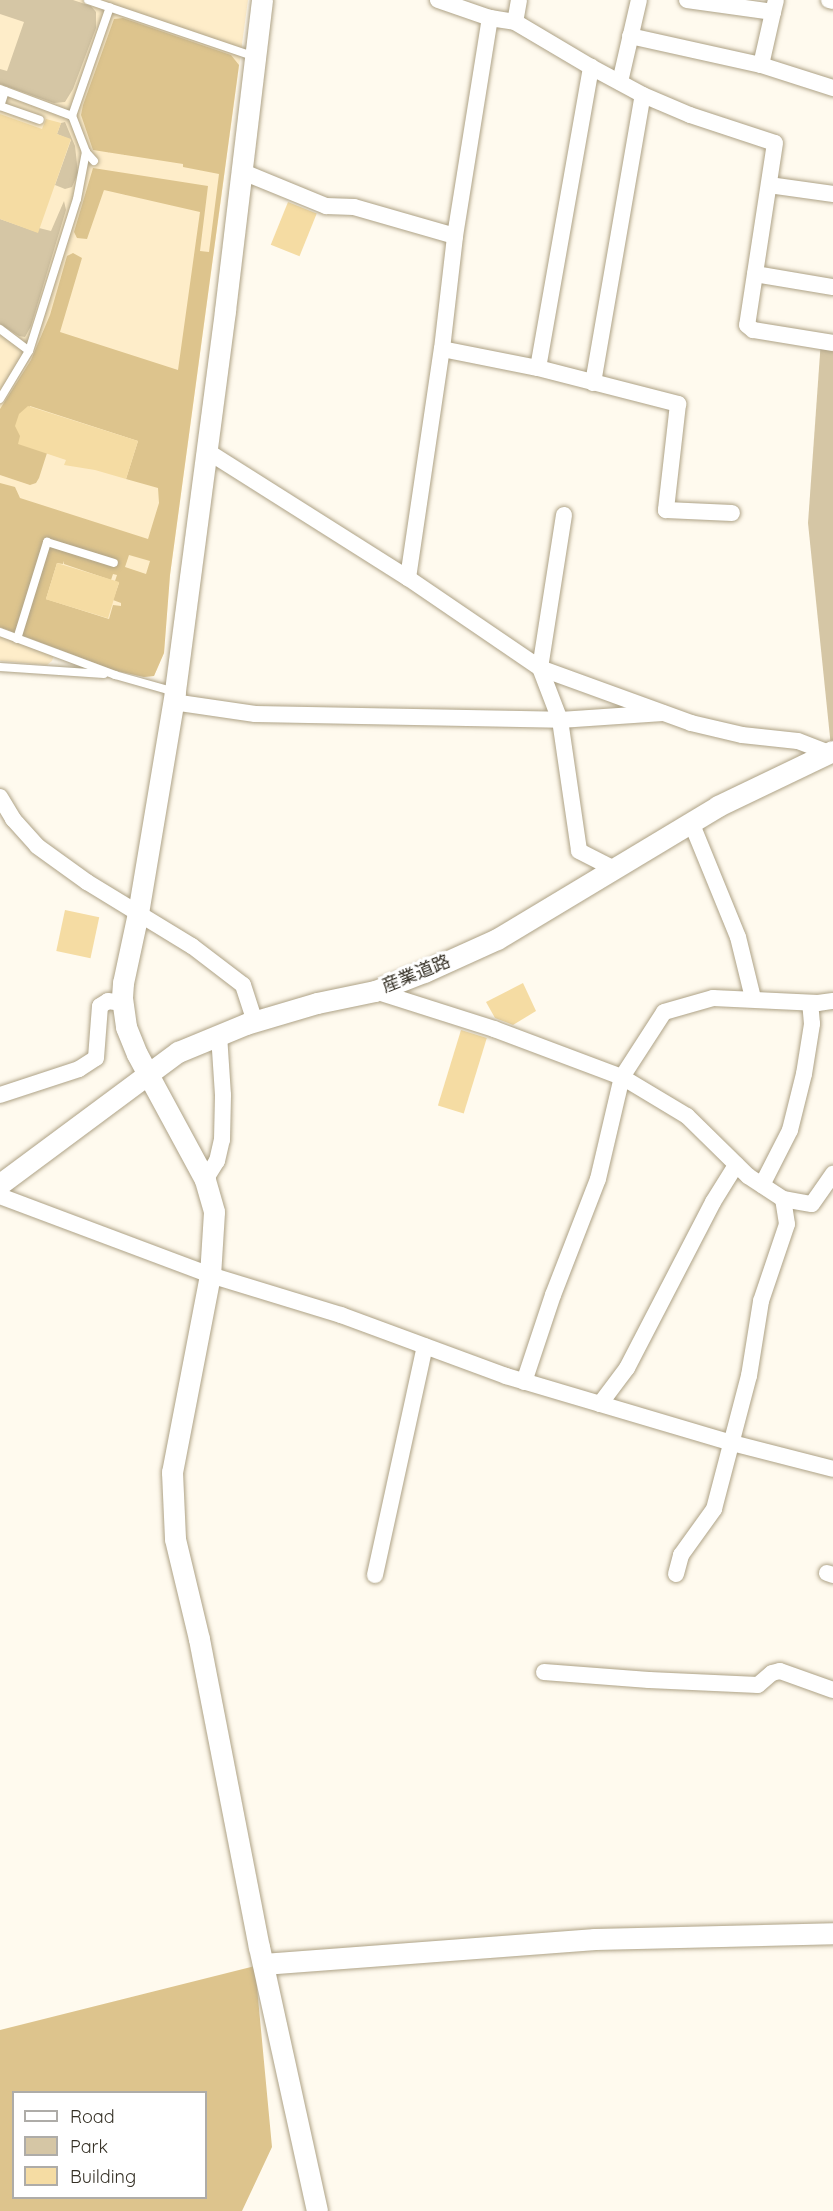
<!DOCTYPE html>
<meta charset="utf-8">
<style>
body{margin:0}
#map{position:relative;width:833px;height:2211px;overflow:hidden;background:#fffaee;font-family:Quicksand,"Noto Sans JP",sans-serif}
div>[style]{position:absolute}
.built>*{inset:0;background:#feedc9}
.green>*{inset:0;background:#d5c6a5}
.forest>*{inset:0;background:#ddc48d}
.building>*{inset:0;background:#f5dca3;transform-origin:0 0}
.roads{filter:drop-shadow(0 0 2px #aea286) drop-shadow(0 0 2px #aea286)}
.service>*{height:8px;margin:-4px;padding:0 4px;transform-origin:4px;border-radius:4px;background:#fff}
.minor>*{height:16px;margin:-8px;padding:0 8px;transform-origin:8px;border-radius:8px;background:#fff}
.tertiary>*{height:21px;margin:-10.5px;padding:0 10.5px;transform-origin:10.5px;border-radius:10.5px;background:#fff}
span{translate:-50% -50%;white-space:nowrap;text-align:center;line-height:1.15;-webkit-text-stroke:6px #fff;paint-order:stroke}
.street-label{font-size:18px;color:#353025}
.legend{position:absolute;left:12px;top:2091px;width:195px;height:108px;box-sizing:border-box;background:#fff;border:2px solid #aeaca8;margin:0;padding:8px 10px;list-style:none;font-size:18px;color:#353025}
.legend li{display:flex;align-items:center;gap:12px;height:30px}
.legend b{width:30px;border:2px solid #aeaca8}
</style>
<div id="map">
<div class="built">
<div style="clip-path:polygon(0 0,248px 0,170px 575px,164px 653px,154px 676px,144px 677px,113px 670px,56px 648px,52px 661px,47px 665px,0 661px)"></div>
</div>
<div class="green">
<div style="clip-path:polygon(0 0,73px 0,91px 6px,96px 12px,96px 28px,73px 89px,65px 102px,54px 103px,0 84px,0 69px,7px 71px,24px 22px,0 14px)"></div>
<div style="clip-path:polygon(65px 122px,75px 146px,78px 173px,72px 187px,65px 189px,55px 185px,71px 140px,57px 134px,61px 123px)"></div>
<div style="clip-path:polygon(64px 201px,66px 210px,31px 326px,25px 337px,19px 336px,0 324px,0 219px,37px 232px,39px 228px,51px 231px)"></div>
<div style="clip-path:polygon(821px 340px,833px 343px,833px 746px,831px 747px,808px 523px)"></div>
</div>
<div class="forest">
<div style="clip-path:polygon(evenodd,123px 18px,231px 55px,239px 65px,170px 575px,164px 653px,154px 676px,144px 677px,113px 670px,0 627px,0 483px,15px 487px,20px 498px,148px 539px,159px 503px,158px 488px,126px 479px,138px 441px,30px 406px,27px 413px,47px 453px,39px 478px,36px 483px,30px 485px,0 475px,0 409px,31px 360px,50px 315px,67px 256px,73px 253px,82px 258px,60px 332px,178px 370px,200px 212px,104px 190px,87px 239px,77px 238px,74px 232px,93px 168px,208px 186px,200px 251px,209px 252px,219px 174px,183px 167px,183px 164px,93px 150px,81px 115px,83px 105px,114px 19px,123px 18px,129px 555px,150px 561px,146px 574px,125px 567px,129px 555px,123px 18px,64px 561px,64px 564px,111px 580px,113px 574px,117px 575px,115px 581px,119px 583px,113px 600px,121px 603px,121px 606px,113px 605px,109px 619px,46px 599px,57px 563px,63px 564px,64px 561px)"></div>
<div style="clip-path:polygon(evenodd,255px 1966px,272px 2147px,242px 2211px,0 2211px,0 2030px,255px 1966px,14px 2092px,206px 2092px,206px 2198px,14px 2198px,14px 2092px)"></div>
</div>
<div class="building">
<div style="clip-path:polygon(0 114px,42px 129px,46px 119px,61px 123px,57px 134px,71px 139px,38px 233px,0 219px)"></div>
<div style="left:288px;top:202px;width:31px;height:46px;rotate:22deg"></div>
<div style="clip-path:polygon(28px 406px,138px 441px,126px 479px,95px 470px,64px 465px,66px 460px,18px 444px,20px 436px,15px 426px,19px 414px)"></div>
<div style="left:57px;top:563px;width:65px;height:38px;rotate:17deg"></div>
<div style="left:65px;top:910px;width:35px;height:42px;rotate:12deg"></div>
<div style="clip-path:polygon(523px 983px,536px 1011px,513px 1025px,495px 1018px,486px 1002px)"></div>
<div style="left:461px;top:1030px;width:27px;height:79px;rotate:17deg"></div>
</div>
<div class="roads">
<div class="service">
<div style="left:88px;top:0;width:176px;rotate:18.8deg"></div>
<div style="left:0;top:89px;width:77px;rotate:20.6deg"></div>
<div style="left:5px;top:91px;width:16px;rotate:108deg"></div>
<div style="left:0;top:106px;width:42px;rotate:19.3deg"></div>
<div style="left:94px;top:161px;width:12px;rotate:-132deg"></div>
<div style="left:86px;top:152px;width:39px;rotate:-111deg"></div>
<div style="left:72px;top:116px;width:115px;rotate:-70.8deg"></div>
<div style="left:0;top:329px;width:36px;rotate:37deg"></div>
<div style="left:0;top:399px;width:56px;rotate:-58.9deg"></div>
<div style="left:29px;top:351px;width:159px;rotate:-72.5deg"></div>
<div style="left:77px;top:199px;width:48px;rotate:-79.2deg"></div>
<div style="left:0;top:632px;width:123px;rotate:20.5deg"></div>
<div style="left:115px;top:675px;width:62px;rotate:15.8deg"></div>
<div style="left:17px;top:639px;width:102px;rotate:-72.8deg"></div>
<div style="left:47px;top:542px;width:70px;rotate:17.4deg"></div>
<div style="left:0;top:667px;width:104px;rotate:3.9deg"></div>
</div>
<div class="minor">
<div style="left:438px;top:0;width:55px;rotate:19.1deg"></div>
<div style="left:490px;top:18px;width:25px;rotate:9deg"></div>
<div style="left:519px;top:0;width:22px;rotate:100deg"></div>
<div style="left:515px;top:22px;width:88px;rotate:30.6deg"></div>
<div style="left:591px;top:67px;width:59px;rotate:28.3deg"></div>
<div style="left:643px;top:95px;width:51px;rotate:23.1deg"></div>
<div style="left:690px;top:115px;width:89px;rotate:18.2deg"></div>
<div style="left:775px;top:143px;width:184px;rotate:98.7deg"></div>
<div style="left:747px;top:325px;width:8px;rotate:40deg"></div>
<div style="left:753px;top:330px;width:81px;rotate:9.2deg"></div>
<div style="left:687px;top:0;width:87px;rotate:7.9deg"></div>
<div style="left:773px;top:12px;width:12px;rotate:-76deg"></div>
<div style="left:829px;top:0;width:4px;rotate:14deg"></div>
<div style="left:630px;top:36px;width:134px;rotate:12.5deg"></div>
<div style="left:761px;top:65px;width:76px;rotate:17.7deg"></div>
<div style="left:761px;top:65px;width:54px;rotate:-77.2deg"></div>
<div style="left:620px;top:82px;width:84px;rotate:-77deg"></div>
<div style="left:243px;top:172px;width:90px;rotate:22.3deg"></div>
<div style="left:326px;top:206px;width:28px;rotate:2deg"></div>
<div style="left:354px;top:207px;width:105px;rotate:16deg"></div>
<div style="left:455px;top:236px;width:221px;rotate:-80.9deg"></div>
<div style="left:769px;top:185px;width:65px;rotate:8deg"></div>
<div style="left:755px;top:274px;width:79px;rotate:9.5deg"></div>
<div style="left:442px;top:349px;width:98px;rotate:11.2deg"></div>
<div style="left:538px;top:368px;width:145px;rotate:14.4deg"></div>
<div style="left:678px;top:404px;width:107px;rotate:96.5deg"></div>
<div style="left:666px;top:510px;width:66px;rotate:2.6deg"></div>
<div style="left:538px;top:368px;width:306px;rotate:-80deg"></div>
<div style="left:593px;top:383px;width:292px;rotate:-80.2deg"></div>
<div style="left:207px;top:451px;width:238px;rotate:32.3deg"></div>
<div style="left:408px;top:578px;width:232px;rotate:-81.6deg"></div>
<div style="left:442px;top:349px;width:114px;rotate:-83.4deg"></div>
<div style="left:564px;top:515px;width:155px;rotate:98.9deg"></div>
<div style="left:540px;top:668px;width:56px;rotate:69deg"></div>
<div style="left:560px;top:720px;width:132px;rotate:81.7deg"></div>
<div style="left:579px;top:851px;width:38px;rotate:27deg"></div>
<div style="left:408px;top:578px;width:160px;rotate:34.3deg"></div>
<div style="left:540px;top:668px;width:161px;rotate:20deg"></div>
<div style="left:691px;top:723px;width:52px;rotate:13.2deg"></div>
<div style="left:742px;top:735px;width:56px;rotate:6.1deg"></div>
<div style="left:798px;top:741px;width:31px;rotate:21deg"></div>
<div style="left:173px;top:702px;width:83px;rotate:8.3deg"></div>
<div style="left:255px;top:714px;width:305px;rotate:1.1deg"></div>
<div style="left:560px;top:720px;width:103px;rotate:-3.9deg"></div>
<div style="left:0;top:797px;width:26px;rotate:59deg"></div>
<div style="left:13px;top:819px;width:36px;rotate:48deg"></div>
<div style="left:37px;top:846px;width:62px;rotate:35.8deg"></div>
<div style="left:87px;top:882px;width:123px;rotate:31.4deg"></div>
<div style="left:192px;top:946px;width:64px;rotate:37.4deg"></div>
<div style="left:243px;top:985px;width:38px;rotate:72deg"></div>
<div style="left:691px;top:822px;width:124px;rotate:67.8deg"></div>
<div style="left:738px;top:937px;width:63px;rotate:76.2deg"></div>
<div style="left:375px;top:991px;width:125px;rotate:17.7deg"></div>
<div style="left:494px;top:1029px;width:137px;rotate:20.6deg"></div>
<div style="left:622px;top:1077px;width:76px;rotate:31deg"></div>
<div style="left:687px;top:1116px;width:86px;rotate:44.5deg"></div>
<div style="left:748px;top:1176px;width:42px;rotate:33.3deg"></div>
<div style="left:783px;top:1199px;width:29px;rotate:10deg"></div>
<div style="left:812px;top:1204px;width:37px;rotate:-55deg"></div>
<div style="left:0;top:1095px;width:83px;rotate:-18.2deg"></div>
<div style="left:79px;top:1069px;width:20px;rotate:-33deg"></div>
<div style="left:96px;top:1058px;width:52px;rotate:-85.6deg"></div>
<div style="left:100px;top:1006px;width:9px;rotate:-32deg"></div>
<div style="left:108px;top:1001px;width:15px;rotate:8deg"></div>
<div style="left:205px;top:1180px;width:22px;rotate:-58deg"></div>
<div style="left:217px;top:1161px;width:22px;rotate:-77deg"></div>
<div style="left:222px;top:1140px;width:45px;rotate:-88.7deg"></div>
<div style="left:223px;top:1095px;width:61px;rotate:-93.8deg"></div>
<div style="left:762px;top:1185px;width:62px;rotate:-63deg"></div>
<div style="left:790px;top:1130px;width:58px;rotate:-76deg"></div>
<div style="left:804px;top:1074px;width:51px;rotate:-80.9deg"></div>
<div style="left:812px;top:1024px;width:21px;rotate:-95deg"></div>
<div style="left:0;top:1196px;width:224px;rotate:20.6deg"></div>
<div style="left:210px;top:1275px;width:137px;rotate:17deg"></div>
<div style="left:341px;top:1315px;width:176px;rotate:20.3deg"></div>
<div style="left:506px;top:1376px;width:236px;rotate:16.5deg"></div>
<div style="left:732px;top:1443px;width:104px;rotate:14.4deg"></div>
<div style="left:524px;top:1382px;width:92px;rotate:-71.6deg"></div>
<div style="left:553px;top:1295px;width:124px;rotate:-68.8deg"></div>
<div style="left:598px;top:1179px;width:105px;rotate:-76.8deg"></div>
<div style="left:622px;top:1077px;width:77px;rotate:-57.1deg"></div>
<div style="left:664px;top:1012px;width:51px;rotate:-15.9deg"></div>
<div style="left:713px;top:998px;width:105px;rotate:2.7deg"></div>
<div style="left:818px;top:1003px;width:15px;rotate:-8deg"></div>
<div style="left:600px;top:1404px;width:45px;rotate:-53.1deg"></div>
<div style="left:627px;top:1368px;width:187px;rotate:-62.6deg"></div>
<div style="left:713px;top:1202px;width:44px;rotate:-58.1deg"></div>
<div style="left:827px;top:1573px;width:6px;rotate:18deg"></div>
<div style="left:676px;top:1574px;width:20px;rotate:-75deg"></div>
<div style="left:681px;top:1555px;width:57px;rotate:-54.3deg"></div>
<div style="left:714px;top:1509px;width:138px;rotate:-75.3deg"></div>
<div style="left:749px;top:1376px;width:76px;rotate:-80.9deg"></div>
<div style="left:761px;top:1301px;width:81px;rotate:-71.3deg"></div>
<div style="left:787px;top:1224px;width:25px;rotate:-99deg"></div>
<div style="left:375px;top:1575px;width:234px;rotate:-77.7deg"></div>
<div style="left:544px;top:1672px;width:105px;rotate:4.4deg"></div>
<div style="left:649px;top:1680px;width:109px;rotate:2.6deg"></div>
<div style="left:758px;top:1685px;width:18px;rotate:-41deg"></div>
<div style="left:772px;top:1673px;width:8px;rotate:-14deg"></div>
<div style="left:780px;top:1671px;width:56px;rotate:19.7deg"></div>
</div>
<div class="tertiary">
<div style="left:262px;top:0;width:313px;rotate:96.8deg"></div>
<div style="left:225px;top:311px;width:384px;rotate:97.5deg"></div>
<div style="left:175px;top:692px;width:224px;rotate:99.5deg"></div>
<div style="left:138px;top:913px;width:72px;rotate:102.1deg"></div>
<div style="left:123px;top:983px;width:15px;rotate:94deg"></div>
<div style="left:122px;top:998px;width:29px;rotate:82deg"></div>
<div style="left:126px;top:1027px;width:29px;rotate:68deg"></div>
<div style="left:137px;top:1054px;width:143px;rotate:61.6deg"></div>
<div style="left:205px;top:1180px;width:33px;rotate:74deg"></div>
<div style="left:214px;top:1212px;width:63px;rotate:93.6deg"></div>
<div style="left:210px;top:1275px;width:201px;rotate:100.9deg"></div>
<div style="left:172px;top:1472px;width:67px;rotate:87.4deg"></div>
<div style="left:175px;top:1539px;width:103px;rotate:76.5deg"></div>
<div style="left:199px;top:1639px;width:314px;rotate:79deg"></div>
<div style="left:259px;top:1947px;width:270px;rotate:77.6deg"></div>
<div style="left:0;top:1184px;width:222px;rotate:-36.6deg"></div>
<div style="left:178px;top:1052px;width:74px;rotate:-22.4deg"></div>
<div style="left:246px;top:1024px;width:74px;rotate:-16.5deg"></div>
<div style="left:317px;top:1003px;width:59px;rotate:-11.7deg"></div>
<div style="left:375px;top:991px;width:53px;rotate:-21.2deg"></div>
<div style="left:424px;top:972px;width:80px;rotate:-24.3deg"></div>
<div style="left:497px;top:939px;width:258px;rotate:-31deg"></div>
<div style="left:718px;top:806px;width:127px;rotate:-25.6deg"></div>
<div style="left:263px;top:1964px;width:333px;rotate:-4.3deg"></div>
<div style="left:595px;top:1939px;width:238px;rotate:-1.4deg"></div>
</div>
</div>
<div class="street-label">
<span style="left:416px;top:974px;rotate:-22deg">産業道路</span>
</div>
<ul class="legend">
<li><b style="height:8px;background:#fff"></b>Road</li>
<li><b style="height:16px;background:#d5c6a5"></b>Park</li>
<li><b style="height:16px;background:#f5dca3"></b>Building</li>
</ul>
</div>
